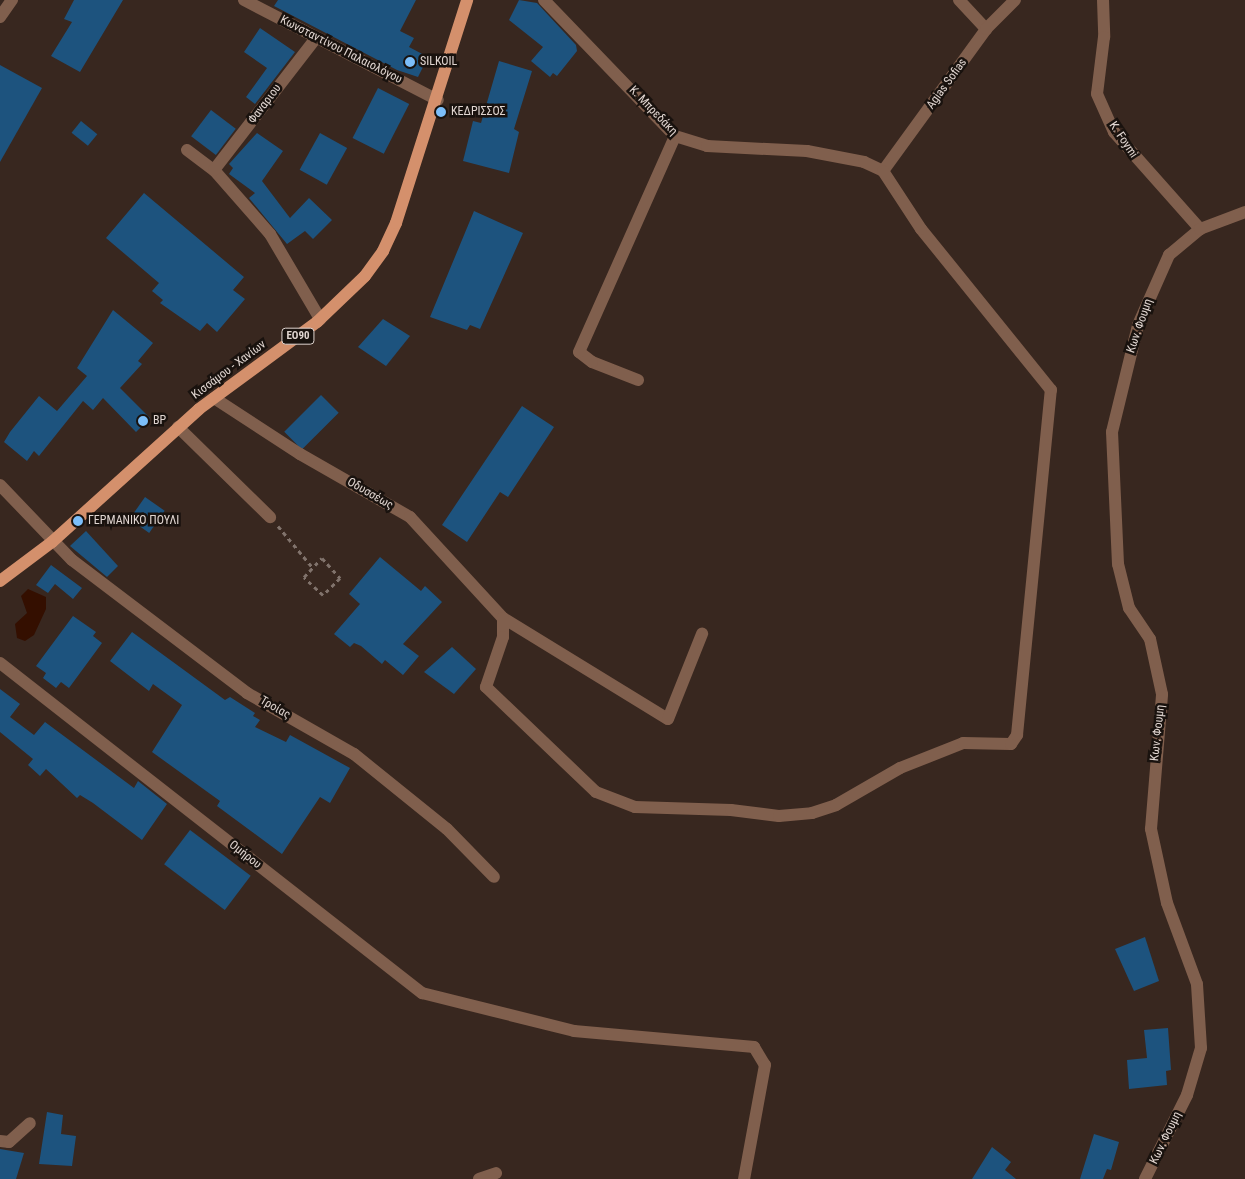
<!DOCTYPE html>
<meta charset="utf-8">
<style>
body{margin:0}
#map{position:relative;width:1245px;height:1179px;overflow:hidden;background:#38271f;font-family:"Roboto Condensed",sans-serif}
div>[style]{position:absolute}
.water>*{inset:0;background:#340f00}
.building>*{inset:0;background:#1d537e;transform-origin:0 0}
.path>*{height:3px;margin-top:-1.5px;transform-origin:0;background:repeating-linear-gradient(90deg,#81736c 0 4px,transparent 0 8px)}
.minor>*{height:12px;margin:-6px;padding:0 6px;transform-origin:6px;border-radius:6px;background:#805f4d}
.major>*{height:12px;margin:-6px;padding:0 6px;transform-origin:6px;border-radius:6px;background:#d4906c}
.dots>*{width:14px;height:14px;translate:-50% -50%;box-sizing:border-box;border:2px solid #19120e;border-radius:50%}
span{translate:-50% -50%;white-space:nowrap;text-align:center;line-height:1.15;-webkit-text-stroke:5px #19120e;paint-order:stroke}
.shield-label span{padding:1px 4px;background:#19120e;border:1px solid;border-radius:4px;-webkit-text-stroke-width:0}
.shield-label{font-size:11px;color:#e0d5d0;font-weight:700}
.street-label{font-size:12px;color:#e0d5d0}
.poi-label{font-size:12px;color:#e0d5d0}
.left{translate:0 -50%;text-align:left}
</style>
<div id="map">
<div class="water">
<div style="clip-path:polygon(28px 589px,46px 597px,46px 609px,34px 635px,25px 641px,17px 638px,15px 624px,27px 613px,21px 596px)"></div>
</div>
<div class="building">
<div style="clip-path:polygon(74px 0,123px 0,80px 72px,51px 56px,72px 22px,64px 19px)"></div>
<div style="clip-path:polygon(278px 0,416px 0,400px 31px,414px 38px,409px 47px,428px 57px,418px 77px,397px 70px,274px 6px)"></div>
<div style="clip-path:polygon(519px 0,537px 3px,576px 45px,577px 51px,557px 76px,553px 73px,550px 77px,531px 61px,543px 47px,509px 20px)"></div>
<div style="clip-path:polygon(260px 28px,295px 52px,255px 104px,246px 97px,267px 68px,244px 52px)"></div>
<div style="clip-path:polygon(499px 61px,532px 71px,514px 129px,519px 132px,509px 173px,463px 161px,473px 121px,481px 123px)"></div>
<div style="clip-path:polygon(0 65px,42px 88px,0 162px)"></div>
<div style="left:378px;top:88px;width:35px;height:56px;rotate:27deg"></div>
<div style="left:211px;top:110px;width:31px;height:33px;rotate:37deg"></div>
<div style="left:81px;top:121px;width:21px;height:15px;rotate:39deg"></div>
<div style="clip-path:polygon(257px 133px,283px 151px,262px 181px,290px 218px,309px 198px,332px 220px,313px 239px,305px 231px,287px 244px,249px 198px,255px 193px,229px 174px,233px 168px,229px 164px)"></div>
<div style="left:320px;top:133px;width:31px;height:42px;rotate:29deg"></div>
<div style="clip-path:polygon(144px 193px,244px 277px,233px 290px,245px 299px,217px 332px,207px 323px,200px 331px,160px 303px,163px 300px,152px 291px,159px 283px,106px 238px)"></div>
<div style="clip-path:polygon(474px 211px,523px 233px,480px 329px,470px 325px,467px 330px,430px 317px)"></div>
<div style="clip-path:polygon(113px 310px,153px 343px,138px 361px,142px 364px,120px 388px,150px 418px,136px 432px,103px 398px,93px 410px,83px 401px,39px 456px,34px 451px,27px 461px,4px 442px,10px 432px,39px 396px,57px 411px,87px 376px,77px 368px)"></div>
<div style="clip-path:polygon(383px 319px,410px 336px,386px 366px,358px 347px)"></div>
<div style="left:321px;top:395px;width:25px;height:52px;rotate:45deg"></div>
<div style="clip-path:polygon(522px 406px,554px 427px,508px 497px,500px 492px,467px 542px,442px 525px)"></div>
<div style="left:145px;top:497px;width:24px;height:27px;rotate:35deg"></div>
<div style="clip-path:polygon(86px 531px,118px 566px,107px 577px,70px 546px)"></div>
<div style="clip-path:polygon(380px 557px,421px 591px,425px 586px,442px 602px,403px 644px,419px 656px,403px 675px,385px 660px,382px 664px,361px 646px,354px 643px,350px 647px,334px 634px,360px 604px,349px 594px)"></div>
<div style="clip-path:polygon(51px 565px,82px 588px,73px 599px,55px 584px,48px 593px,36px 585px)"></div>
<div style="clip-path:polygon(73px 616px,96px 632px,93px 636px,102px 643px,69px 688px,61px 682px,56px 688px,43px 678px,46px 673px,36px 666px)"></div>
<div style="clip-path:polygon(132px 632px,225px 700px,230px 697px,255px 713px,253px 716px,260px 720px,255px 727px,286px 742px,290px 735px,350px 768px,330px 803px,320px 797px,282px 854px,217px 806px,220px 801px,152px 752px,182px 705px,153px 684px,149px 691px,110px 661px)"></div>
<div style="clip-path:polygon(452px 647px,476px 669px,454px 694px,424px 672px)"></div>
<div style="clip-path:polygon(0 689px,20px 704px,10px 717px,34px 735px,45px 722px,134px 788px,138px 781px,167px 804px,142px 840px,93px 803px,80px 795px,77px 798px,46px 769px,40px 776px,28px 765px,33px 759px,0 732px)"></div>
<div style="left:190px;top:830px;width:76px;height:43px;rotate:37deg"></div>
<div style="clip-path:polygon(1145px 937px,1159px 981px,1134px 991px,1115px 949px)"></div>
<div style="clip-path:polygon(1168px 1028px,1171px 1070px,1166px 1071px,1167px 1085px,1129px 1089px,1127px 1060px,1147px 1058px,1144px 1030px)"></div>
<div style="clip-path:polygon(47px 1112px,63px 1115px,61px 1134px,76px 1136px,72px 1166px,39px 1164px)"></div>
<div style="clip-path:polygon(1094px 1134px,1119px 1142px,1111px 1170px,1107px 1169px,1103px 1179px,1080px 1179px)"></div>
<div style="clip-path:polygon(992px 1147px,1011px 1162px,1005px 1170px,1016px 1179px,972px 1179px)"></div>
<div style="clip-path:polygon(0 1149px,24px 1153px,16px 1179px,0 1179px)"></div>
</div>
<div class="path">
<div style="left:278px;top:526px;width:55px;rotate:50.2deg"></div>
<div style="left:322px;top:558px;width:27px;rotate:48deg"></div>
<div style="left:340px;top:578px;width:24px;rotate:135deg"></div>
<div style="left:323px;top:595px;width:26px;rotate:-137deg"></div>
<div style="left:304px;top:577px;width:26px;rotate:-47deg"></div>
</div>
<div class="minor">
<div style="left:244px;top:0;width:218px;rotate:27.3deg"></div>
<div style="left:544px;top:0;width:189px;rotate:46.1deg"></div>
<div style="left:675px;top:136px;width:34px;rotate:17deg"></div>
<div style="left:707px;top:146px;width:100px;rotate:2.9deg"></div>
<div style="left:807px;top:151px;width:58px;rotate:10.9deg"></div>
<div style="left:864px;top:162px;width:21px;rotate:25deg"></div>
<div style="left:959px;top:0;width:40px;rotate:47deg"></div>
<div style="left:1103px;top:0;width:37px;rotate:88deg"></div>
<div style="left:1104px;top:37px;width:57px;rotate:97deg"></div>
<div style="left:1097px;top:94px;width:42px;rotate:65.9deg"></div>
<div style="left:1114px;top:132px;width:130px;rotate:48.4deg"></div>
<div style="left:0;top:17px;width:21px;rotate:-55deg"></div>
<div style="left:187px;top:150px;width:34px;rotate:37deg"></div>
<div style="left:214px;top:170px;width:85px;rotate:48.8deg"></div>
<div style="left:270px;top:234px;width:99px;rotate:59.5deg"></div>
<div style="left:214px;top:170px;width:167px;rotate:-52.3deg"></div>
<div style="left:883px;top:171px;width:175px;rotate:-54deg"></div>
<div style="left:986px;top:29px;width:41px;rotate:-45deg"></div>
<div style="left:638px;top:380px;width:49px;rotate:-158.6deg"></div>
<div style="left:592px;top:362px;width:16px;rotate:-142deg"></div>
<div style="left:579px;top:352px;width:236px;rotate:-66deg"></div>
<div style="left:214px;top:398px;width:103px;rotate:33.1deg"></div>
<div style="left:300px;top:454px;width:127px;rotate:29.8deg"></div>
<div style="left:410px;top:517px;width:137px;rotate:47.4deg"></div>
<div style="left:503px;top:618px;width:193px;rotate:31.5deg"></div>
<div style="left:668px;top:719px;width:92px;rotate:-68.2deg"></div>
<div style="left:178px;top:427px;width:129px;rotate:44.4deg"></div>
<div style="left:0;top:485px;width:104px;rotate:46.2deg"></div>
<div style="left:72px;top:560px;width:220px;rotate:37.2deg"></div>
<div style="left:247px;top:693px;width:123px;rotate:29.7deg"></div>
<div style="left:354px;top:754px;width:119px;rotate:38.9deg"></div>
<div style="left:447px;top:829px;width:67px;rotate:45.6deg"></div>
<div style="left:503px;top:618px;width:19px;rotate:90deg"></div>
<div style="left:503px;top:637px;width:53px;rotate:108.8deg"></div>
<div style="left:486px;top:687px;width:152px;rotate:43.7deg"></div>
<div style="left:596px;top:792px;width:42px;rotate:21deg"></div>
<div style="left:635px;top:807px;width:96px;rotate:1.8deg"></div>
<div style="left:731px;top:810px;width:48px;rotate:7.1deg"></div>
<div style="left:779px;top:816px;width:33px;rotate:-5deg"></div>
<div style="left:812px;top:813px;width:25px;rotate:-18deg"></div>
<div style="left:836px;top:805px;width:74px;rotate:-30deg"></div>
<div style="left:900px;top:768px;width:68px;rotate:-21.6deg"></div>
<div style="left:963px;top:743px;width:48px;rotate:1.2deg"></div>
<div style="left:1011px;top:744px;width:11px;rotate:-56deg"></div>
<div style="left:1017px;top:735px;width:347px;rotate:-84.4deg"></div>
<div style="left:1051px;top:390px;width:207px;rotate:-128.9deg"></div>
<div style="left:921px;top:229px;width:69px;rotate:-123.2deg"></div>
<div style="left:0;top:663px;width:536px;rotate:38.03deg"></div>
<div style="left:422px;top:993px;width:157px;rotate:14deg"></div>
<div style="left:574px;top:1031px;width:181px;rotate:5.1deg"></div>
<div style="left:754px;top:1047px;width:21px;rotate:59deg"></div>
<div style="left:765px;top:1065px;width:116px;rotate:100.4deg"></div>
<div style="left:0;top:1141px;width:9px;rotate:6deg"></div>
<div style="left:9px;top:1142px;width:28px;rotate:-42deg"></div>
<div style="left:479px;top:1179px;width:18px;rotate:-19deg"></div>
<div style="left:1145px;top:1179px;width:94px;rotate:-63.4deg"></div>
<div style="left:1187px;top:1095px;width:49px;rotate:-73.4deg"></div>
<div style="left:1201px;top:1048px;width:64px;rotate:-93.6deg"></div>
<div style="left:1197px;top:984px;width:86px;rotate:-110.3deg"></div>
<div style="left:1167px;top:903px;width:76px;rotate:-102.2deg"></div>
<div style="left:1151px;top:829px;width:135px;rotate:-85.3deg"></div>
<div style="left:1162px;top:694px;width:56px;rotate:-102.3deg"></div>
<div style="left:1150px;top:639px;width:37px;rotate:-124deg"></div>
<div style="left:1129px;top:608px;width:45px;rotate:-104deg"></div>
<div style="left:1118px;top:564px;width:132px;rotate:-92.6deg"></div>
<div style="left:1112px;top:432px;width:110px;rotate:-76.3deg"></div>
<div style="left:1138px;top:325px;width:77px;rotate:-66.1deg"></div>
<div style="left:1169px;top:255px;width:40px;rotate:-40deg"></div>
<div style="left:1200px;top:229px;width:48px;rotate:-20.7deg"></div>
</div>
<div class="major">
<div style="left:0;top:581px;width:65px;rotate:-36.9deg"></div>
<div style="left:52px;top:542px;width:198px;rotate:-42.1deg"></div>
<div style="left:199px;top:409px;width:147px;rotate:-36.4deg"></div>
<div style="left:317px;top:322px;width:66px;rotate:-43.8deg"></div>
<div style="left:365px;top:276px;width:31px;rotate:-54deg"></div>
<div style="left:383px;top:251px;width:31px;rotate:-65deg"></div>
<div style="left:396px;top:223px;width:234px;rotate:-72.3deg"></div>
</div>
<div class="dots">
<div style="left:410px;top:62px;background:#7cbef9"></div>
<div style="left:441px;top:112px;background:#7cbef9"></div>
<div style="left:143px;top:421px;background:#7cbef9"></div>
<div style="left:78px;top:521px;background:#7cbef9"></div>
</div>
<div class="shield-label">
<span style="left:298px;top:336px">ΕΟ90</span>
</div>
<div class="street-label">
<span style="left:341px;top:50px;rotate:27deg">Κωνσταντίνου Παλαιολόγου</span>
<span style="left:947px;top:84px;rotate:-54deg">Agias Sofias</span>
<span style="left:265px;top:104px;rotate:-53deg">Φαναριου</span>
<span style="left:653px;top:111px;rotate:46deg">Κ. Μπρεδάκη</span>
<span style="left:1123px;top:140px;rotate:56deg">K. Foymi</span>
<span style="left:1140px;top:326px;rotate:-71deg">Κων. Φουμη</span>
<span style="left:229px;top:370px;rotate:-37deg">Κισσάμου - Χανίων</span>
<span style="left:370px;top:494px;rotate:30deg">Οδυσσέως</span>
<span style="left:275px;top:708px;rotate:30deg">Τροίας</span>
<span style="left:1158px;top:733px;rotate:-84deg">Κων. Φουμη</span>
<span style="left:245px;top:855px;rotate:38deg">Ομήρου</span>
<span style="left:1166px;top:1138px;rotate:-64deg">Κων. Φουμη</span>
</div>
<div class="poi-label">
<span class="left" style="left:420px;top:62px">SILKOIL</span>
<span class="left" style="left:451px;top:112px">ΚΕΔΡΙΣΣΟΣ</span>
<span class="left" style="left:153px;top:421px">BP</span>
<span class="left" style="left:88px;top:521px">ΓΕΡΜΑΝΙΚΟ ΠΟΥΛΙ</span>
</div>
</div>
